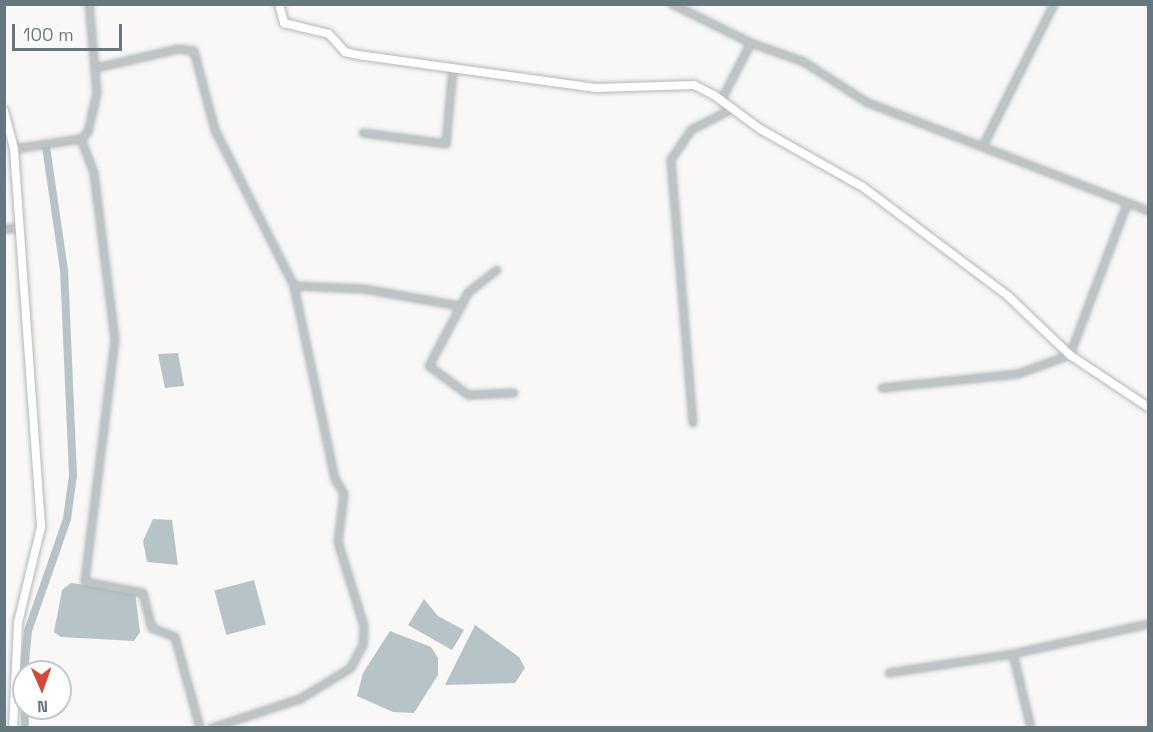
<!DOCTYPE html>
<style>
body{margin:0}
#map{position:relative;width:1153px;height:732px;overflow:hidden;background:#f9f8f7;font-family:"Space Grotesk",sans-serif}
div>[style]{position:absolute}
.water>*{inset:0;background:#b7c4c7;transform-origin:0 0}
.canal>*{height:8px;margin:-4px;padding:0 4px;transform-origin:4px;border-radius:4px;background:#b7c4c7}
.roads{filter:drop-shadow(0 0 2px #b1b8bb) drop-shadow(0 0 2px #b1b8bb)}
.street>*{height:6px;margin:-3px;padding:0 3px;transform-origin:3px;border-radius:3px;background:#bec4c6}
.secondary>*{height:8px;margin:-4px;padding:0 4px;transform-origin:4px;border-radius:4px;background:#fff}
span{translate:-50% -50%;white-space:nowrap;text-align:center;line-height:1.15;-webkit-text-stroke:6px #fff;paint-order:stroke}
.frame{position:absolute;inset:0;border:6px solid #66787f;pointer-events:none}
.north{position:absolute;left:12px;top:660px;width:60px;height:60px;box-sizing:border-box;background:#fff;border:2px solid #c2c9cc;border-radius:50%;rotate:178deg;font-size:16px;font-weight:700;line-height:24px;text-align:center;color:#66787f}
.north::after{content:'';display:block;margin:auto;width:21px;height:27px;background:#d74738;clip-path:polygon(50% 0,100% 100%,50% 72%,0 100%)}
.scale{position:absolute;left:12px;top:24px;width:110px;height:27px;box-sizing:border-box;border:3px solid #66787f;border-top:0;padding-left:8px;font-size:18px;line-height:21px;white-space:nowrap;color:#66787f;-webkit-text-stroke:4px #fff;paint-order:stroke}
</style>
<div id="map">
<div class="water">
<div style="clip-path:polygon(178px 353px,184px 386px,165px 388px,158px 354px)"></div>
<div style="clip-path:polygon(153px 519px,172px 520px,178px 565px,147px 562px,143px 541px)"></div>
<div style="left:254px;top:580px;width:46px;height:41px;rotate:75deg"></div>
<div style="clip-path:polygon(71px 583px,135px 592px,140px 632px,134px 641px,61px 637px,54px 632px,62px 590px)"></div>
<div style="clip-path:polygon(424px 599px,438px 616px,464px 630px,452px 650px,408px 625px)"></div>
<div style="clip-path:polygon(475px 625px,519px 657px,525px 668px,515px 683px,445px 685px)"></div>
<div style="clip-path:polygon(390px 631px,431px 647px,438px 658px,438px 675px,414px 713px,393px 712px,357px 696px,363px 673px)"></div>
</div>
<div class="canal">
<div style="left:24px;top:672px;width:41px;rotate:-84.4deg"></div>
<div style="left:28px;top:631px;width:119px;rotate:-70.8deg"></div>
<div style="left:67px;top:519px;width:44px;rotate:-82.2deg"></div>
<div style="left:73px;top:475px;width:205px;rotate:-92.5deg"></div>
<div style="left:64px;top:270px;width:124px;rotate:-98.3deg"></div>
<div style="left:24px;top:673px;width:55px;rotate:89deg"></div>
</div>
<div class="roads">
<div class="street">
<div style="left:672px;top:4px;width:88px;rotate:26.3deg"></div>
<div style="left:96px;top:68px;width:85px;rotate:-12.9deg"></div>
<div style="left:179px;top:49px;width:15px;rotate:8deg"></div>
<div style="left:194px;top:51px;width:82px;rotate:75.1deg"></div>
<div style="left:215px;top:130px;width:175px;rotate:63.1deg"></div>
<div style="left:294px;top:286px;width:197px;rotate:78deg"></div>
<div style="left:335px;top:479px;width:17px;rotate:59deg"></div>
<div style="left:344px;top:494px;width:48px;rotate:97.1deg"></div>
<div style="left:338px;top:542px;width:88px;rotate:72.8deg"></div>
<div style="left:364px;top:626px;width:19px;rotate:93deg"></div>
<div style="left:363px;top:645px;width:26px;rotate:118deg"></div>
<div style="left:351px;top:668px;width:60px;rotate:148.7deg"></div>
<div style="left:300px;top:699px;width:93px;rotate:161.8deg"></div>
<div style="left:721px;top:101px;width:65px;rotate:-62.7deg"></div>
<div style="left:751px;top:43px;width:56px;rotate:19.7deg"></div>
<div style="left:804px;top:62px;width:74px;rotate:32.8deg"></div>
<div style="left:866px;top:102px;width:302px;rotate:21.1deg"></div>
<div style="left:363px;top:133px;width:84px;rotate:7.5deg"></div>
<div style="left:446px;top:144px;width:76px;rotate:-84.7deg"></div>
<div style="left:81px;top:139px;width:36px;rotate:69deg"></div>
<div style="left:94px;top:173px;width:168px;rotate:82.8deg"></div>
<div style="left:115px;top:340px;width:244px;rotate:97.1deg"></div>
<div style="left:85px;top:582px;width:59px;rotate:10.7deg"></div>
<div style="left:143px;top:593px;width:36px;rotate:76deg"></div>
<div style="left:152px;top:628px;width:25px;rotate:21deg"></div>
<div style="left:175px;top:637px;width:94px;rotate:74.6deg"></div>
<div style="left:984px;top:144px;width:157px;rotate:-63.4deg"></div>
<div style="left:14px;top:149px;width:68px;rotate:-8.5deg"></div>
<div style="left:81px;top:139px;width:10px;rotate:-45deg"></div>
<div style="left:88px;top:132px;width:40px;rotate:-77deg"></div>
<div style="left:97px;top:93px;width:89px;rotate:-95.1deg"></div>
<div style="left:4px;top:229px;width:15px;rotate:-4deg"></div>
<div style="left:497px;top:270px;width:37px;rotate:142deg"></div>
<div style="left:468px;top:293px;width:83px;rotate:118.1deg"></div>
<div style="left:429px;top:366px;width:49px;rotate:36.6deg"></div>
<div style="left:468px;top:395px;width:46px;rotate:-2.5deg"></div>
<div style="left:294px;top:286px;width:70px;rotate:2.5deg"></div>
<div style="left:364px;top:289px;width:97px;rotate:10.1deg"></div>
<div style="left:882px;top:388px;width:137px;rotate:-5.9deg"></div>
<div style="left:1018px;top:374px;width:55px;rotate:-20.1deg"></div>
<div style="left:1070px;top:355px;width:161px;rotate:-69.3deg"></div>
<div style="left:693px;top:423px;width:264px;rotate:-94.8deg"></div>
<div style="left:671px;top:160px;width:36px;rotate:-56deg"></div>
<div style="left:691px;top:130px;width:44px;rotate:-27.1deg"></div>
<div style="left:1013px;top:654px;width:76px;rotate:76.3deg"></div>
<div style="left:889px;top:673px;width:125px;rotate:-8.7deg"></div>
<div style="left:1013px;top:654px;width:138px;rotate:-12.5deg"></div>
</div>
<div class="secondary">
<div style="left:279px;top:4px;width:20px;rotate:75deg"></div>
<div style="left:284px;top:23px;width:46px;rotate:13.7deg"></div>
<div style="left:329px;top:34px;width:24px;rotate:48deg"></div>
<div style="left:345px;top:52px;width:13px;rotate:13deg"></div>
<div style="left:358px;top:55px;width:240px;rotate:7.9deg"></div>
<div style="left:596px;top:88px;width:98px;rotate:-1.8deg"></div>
<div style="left:694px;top:85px;width:22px;rotate:27deg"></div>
<div style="left:714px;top:95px;width:57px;rotate:36.5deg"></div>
<div style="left:760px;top:129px;width:118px;rotate:29.4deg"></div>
<div style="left:863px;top:187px;width:181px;rotate:36.9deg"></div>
<div style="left:1008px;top:296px;width:86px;rotate:43.6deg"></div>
<div style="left:1070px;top:355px;width:94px;rotate:33.7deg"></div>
<div style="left:4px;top:111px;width:39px;rotate:75deg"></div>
<div style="left:14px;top:149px;width:379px;rotate:85.9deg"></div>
<div style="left:41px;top:527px;width:99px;rotate:103.5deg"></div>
<div style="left:18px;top:623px;width:105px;rotate:92.7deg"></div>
</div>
</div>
<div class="frame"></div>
<div class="north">N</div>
<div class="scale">100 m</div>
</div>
